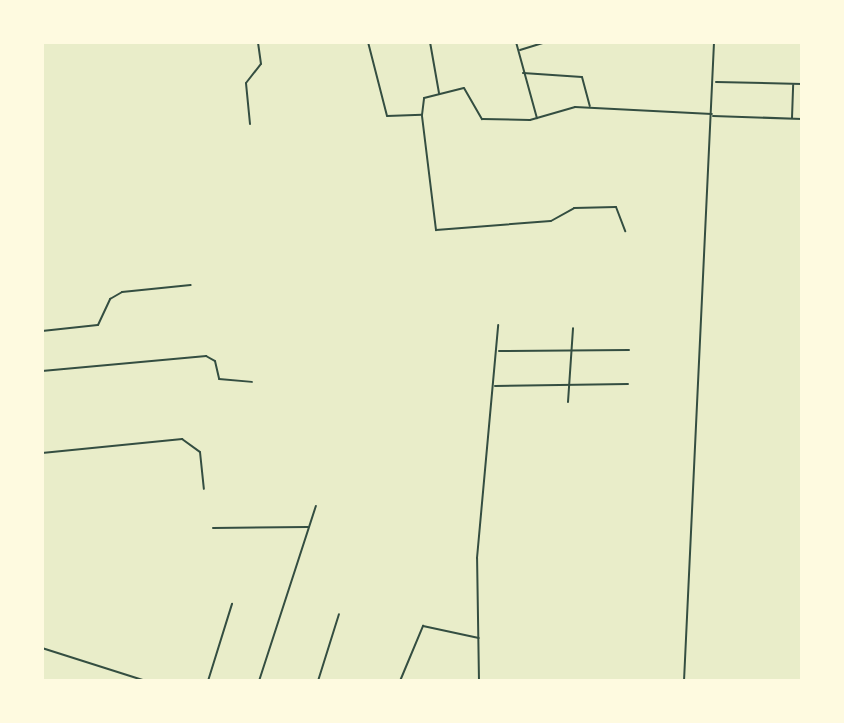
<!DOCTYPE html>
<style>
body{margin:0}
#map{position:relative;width:844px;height:723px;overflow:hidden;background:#e9edc9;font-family:Barlow,sans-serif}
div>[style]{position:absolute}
.minor>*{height:2px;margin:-1px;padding:0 1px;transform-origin:1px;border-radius:1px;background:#344e41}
span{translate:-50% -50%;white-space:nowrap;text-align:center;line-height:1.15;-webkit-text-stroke:6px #fefae0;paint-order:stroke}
.frame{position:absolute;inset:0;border:44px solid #fefae0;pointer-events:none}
</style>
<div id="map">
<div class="minor">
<div style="left:211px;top:42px;width:18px"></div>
<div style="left:368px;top:42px;width:76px;rotate:75.6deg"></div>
<div style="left:387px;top:116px;width:35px;rotate:-2deg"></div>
<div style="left:422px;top:115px;width:17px;rotate:-83deg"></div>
<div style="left:424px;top:98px;width:41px;rotate:-14deg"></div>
<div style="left:464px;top:88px;width:36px;rotate:60deg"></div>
<div style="left:482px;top:119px;width:48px;rotate:1.2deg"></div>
<div style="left:530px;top:120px;width:47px;rotate:-16.1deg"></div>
<div style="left:575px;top:107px;width:137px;rotate:2.9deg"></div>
<div style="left:430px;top:42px;width:52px;rotate:80deg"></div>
<div style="left:516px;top:42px;width:79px;rotate:74.6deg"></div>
<div style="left:520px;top:50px;width:28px;rotate:-17deg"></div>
<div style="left:523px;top:73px;width:59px;rotate:3.9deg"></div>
<div style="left:582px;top:77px;width:30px;rotate:75deg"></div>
<div style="left:716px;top:82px;width:86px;rotate:1.3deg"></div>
<div style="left:422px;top:116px;width:115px;rotate:83deg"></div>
<div style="left:436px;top:230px;width:115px;rotate:-4.5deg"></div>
<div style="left:551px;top:221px;width:26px;rotate:-29deg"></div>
<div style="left:574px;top:208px;width:42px;rotate:-1.4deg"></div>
<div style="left:616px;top:207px;width:26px;rotate:69deg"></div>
<div style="left:713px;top:116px;width:89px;rotate:1.9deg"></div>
<div style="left:792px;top:118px;width:33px;rotate:-88deg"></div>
<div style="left:250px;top:124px;width:41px;rotate:-95.6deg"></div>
<div style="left:246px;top:83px;width:24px;rotate:-52deg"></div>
<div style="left:261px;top:64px;width:22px;rotate:-98deg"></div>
<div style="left:42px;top:331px;width:56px;rotate:-6.1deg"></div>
<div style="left:98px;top:325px;width:29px;rotate:-65deg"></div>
<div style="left:110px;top:299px;width:14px;rotate:-30deg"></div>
<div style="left:122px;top:292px;width:69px;rotate:-5.8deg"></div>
<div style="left:499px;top:351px;width:130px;rotate:-0.4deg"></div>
<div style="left:42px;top:371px;width:165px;rotate:-5.2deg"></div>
<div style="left:206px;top:356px;width:10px;rotate:29deg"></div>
<div style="left:215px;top:361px;width:18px;rotate:77deg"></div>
<div style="left:219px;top:379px;width:33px;rotate:5deg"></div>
<div style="left:495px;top:386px;width:133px;rotate:-0.9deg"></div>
<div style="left:568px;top:402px;width:74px;rotate:-86.1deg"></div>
<div style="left:42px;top:453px;width:141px;rotate:-5.7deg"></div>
<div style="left:182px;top:439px;width:22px;rotate:36deg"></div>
<div style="left:200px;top:452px;width:37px;rotate:84deg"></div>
<div style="left:213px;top:528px;width:95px;rotate:-0.6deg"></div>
<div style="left:42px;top:648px;width:109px;rotate:17.6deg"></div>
<div style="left:208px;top:681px;width:81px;rotate:-72.7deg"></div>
<div style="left:259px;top:681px;width:184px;rotate:-72deg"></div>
<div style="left:318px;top:681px;width:70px;rotate:-72.6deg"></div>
<div style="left:400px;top:681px;width:60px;rotate:-67.3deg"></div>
<div style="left:423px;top:626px;width:57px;rotate:12.1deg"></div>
<div style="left:479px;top:681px;width:123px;rotate:-90.9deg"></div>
<div style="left:477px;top:558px;width:234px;rotate:-84.8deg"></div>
<div style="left:684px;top:681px;width:640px;rotate:-87.31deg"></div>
</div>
<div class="frame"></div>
</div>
